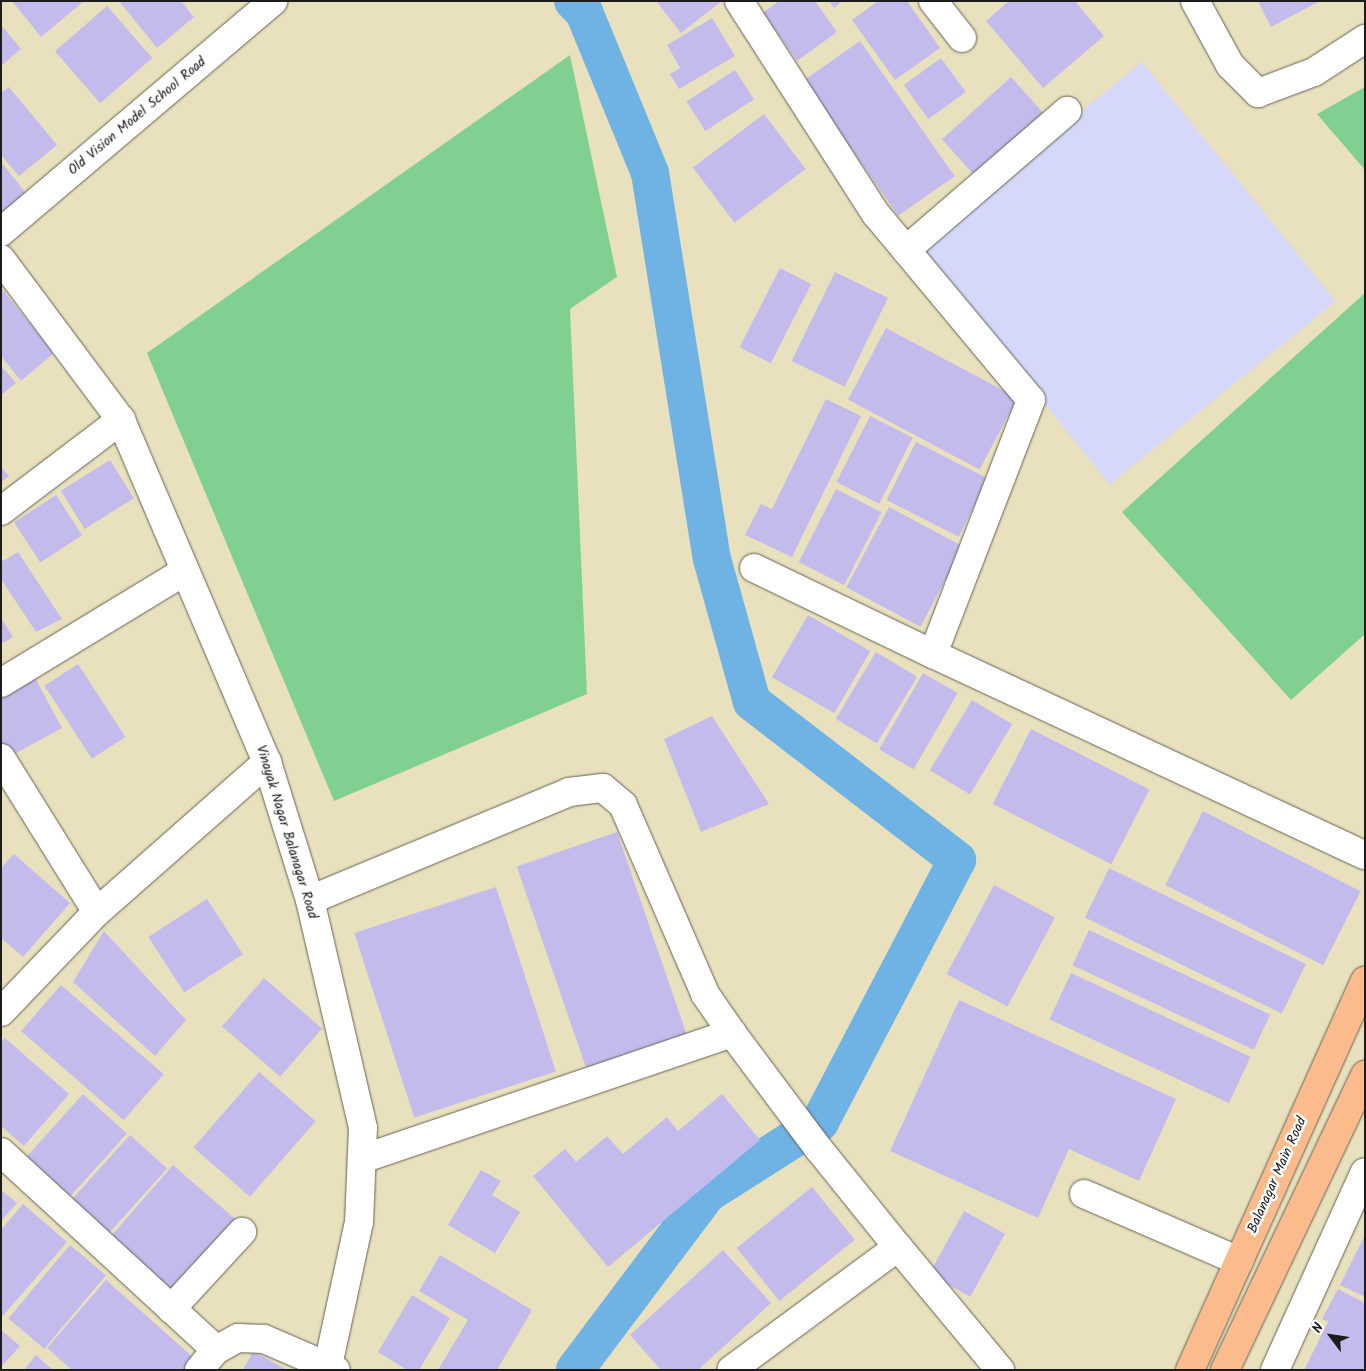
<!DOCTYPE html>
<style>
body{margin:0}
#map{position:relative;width:1366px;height:1371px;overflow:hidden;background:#e9e1bd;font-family:Kalam,sans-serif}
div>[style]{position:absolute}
.built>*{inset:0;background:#d5d8f9;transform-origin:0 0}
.green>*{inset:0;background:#80d191}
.canal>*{height:38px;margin:-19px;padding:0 19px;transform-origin:19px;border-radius:19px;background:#6fb2e4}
.building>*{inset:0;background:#c4bbed;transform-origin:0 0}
.roads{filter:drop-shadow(0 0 1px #646154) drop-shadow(0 0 1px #646154)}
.minor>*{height:28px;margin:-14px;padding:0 14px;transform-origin:14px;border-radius:14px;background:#fff}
.major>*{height:28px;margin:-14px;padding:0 14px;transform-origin:14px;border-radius:14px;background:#fbbb8c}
span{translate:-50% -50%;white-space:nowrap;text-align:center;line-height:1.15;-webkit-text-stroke:5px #fff;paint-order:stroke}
.street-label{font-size:14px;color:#1c1c1c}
.frame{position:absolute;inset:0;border:2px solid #1c1c1c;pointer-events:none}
.north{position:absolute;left:1306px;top:1311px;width:50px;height:50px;-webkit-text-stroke:4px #fff;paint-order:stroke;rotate:301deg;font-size:14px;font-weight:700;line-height:20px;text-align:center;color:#1c1c1c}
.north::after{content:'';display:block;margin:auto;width:18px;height:22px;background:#1c1c1c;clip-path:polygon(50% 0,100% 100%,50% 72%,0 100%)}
</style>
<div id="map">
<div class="built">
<div style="left:1142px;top:62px;width:308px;height:291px;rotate:51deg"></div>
</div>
<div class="green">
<div style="clip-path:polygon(570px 55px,617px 277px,570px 309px,587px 694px,334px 801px,147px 353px)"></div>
<div style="clip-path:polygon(1365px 87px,1365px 170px,1317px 114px)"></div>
<div style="clip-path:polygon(1365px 293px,1365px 634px,1291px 700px,1122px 512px)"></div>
</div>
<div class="canal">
<div style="left:573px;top:1px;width:16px;rotate:45deg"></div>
<div style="left:584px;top:12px;width:174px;rotate:67.7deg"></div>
<div style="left:650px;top:173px;width:391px;rotate:80.9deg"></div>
<div style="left:712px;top:559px;width:148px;rotate:74.4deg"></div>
<div style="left:752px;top:702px;width:259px;rotate:37.6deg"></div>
<div style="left:957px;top:860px;width:296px;rotate:117.6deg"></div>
<div style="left:820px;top:1122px;width:134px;rotate:147.5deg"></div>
<div style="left:707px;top:1194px;width:220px;rotate:126.9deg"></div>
</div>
<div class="building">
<div style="clip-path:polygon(12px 1px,84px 1px,41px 37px)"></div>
<div style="clip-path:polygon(119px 1px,181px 1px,194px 17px,157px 48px)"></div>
<div style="clip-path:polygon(656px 1px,722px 1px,681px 33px)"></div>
<div style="clip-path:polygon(779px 1px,815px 1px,837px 32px,797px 61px,763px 13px)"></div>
<div style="clip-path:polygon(829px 1px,843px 1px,834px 8px)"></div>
<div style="clip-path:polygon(878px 1px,907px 1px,940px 48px,895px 80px,852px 20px)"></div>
<div style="clip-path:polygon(1009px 1px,1075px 1px,1104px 36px,1043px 88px,986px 21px)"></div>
<div style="clip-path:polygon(1258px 1px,1320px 1px,1271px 27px)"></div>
<div style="left:107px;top:6px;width:69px;height:69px;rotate:49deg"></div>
<div style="clip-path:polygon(712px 18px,735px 56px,679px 89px,670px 74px,680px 68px,667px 45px)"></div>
<div style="clip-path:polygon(1px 25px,21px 49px,1px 66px)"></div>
<div style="left:860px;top:41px;width:165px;height:69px;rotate:55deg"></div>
<div style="left:941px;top:58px;width:42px;height:46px;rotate:54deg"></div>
<div style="left:735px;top:70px;width:35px;height:58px;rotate:57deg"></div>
<div style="left:1011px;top:77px;width:50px;height:93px;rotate:48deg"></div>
<div style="clip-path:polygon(9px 87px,57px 145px,19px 176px,1px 155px,1px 93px)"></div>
<div style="left:764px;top:114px;width:69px;height:89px;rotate:53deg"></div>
<div style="clip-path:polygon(1px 162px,29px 197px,1px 220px)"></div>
<div style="left:780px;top:268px;width:35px;height:89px;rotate:27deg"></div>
<div style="left:835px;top:272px;width:59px;height:99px;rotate:26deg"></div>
<div style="clip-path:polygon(1px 288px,54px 353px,21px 381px,1px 356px)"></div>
<div style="left:886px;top:328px;width:149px;height:81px;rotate:28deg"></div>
<div style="clip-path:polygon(1px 366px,16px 383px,1px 395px)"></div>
<div style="clip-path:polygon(826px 399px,861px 416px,792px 557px,745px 535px,761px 504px,772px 509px)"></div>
<div style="left:870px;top:416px;width:48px;height:74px;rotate:27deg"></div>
<div style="left:916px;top:442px;width:81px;height:65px;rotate:27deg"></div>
<div style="left:110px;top:460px;width:45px;height:58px;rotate:58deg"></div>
<div style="clip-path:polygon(1px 467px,9px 476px,1px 482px)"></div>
<div style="left:836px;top:489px;width:51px;height:82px;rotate:27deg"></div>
<div style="left:56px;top:495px;width:48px;height:50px;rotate:57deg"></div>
<div style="left:889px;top:507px;width:84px;height:91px;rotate:28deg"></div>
<div style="clip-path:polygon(18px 552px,62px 619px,36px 632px,1px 579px,1px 562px)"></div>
<div style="left:808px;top:615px;width:72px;height:72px;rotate:30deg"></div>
<div style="clip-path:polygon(1px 618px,13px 637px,1px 644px)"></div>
<div style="left:876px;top:652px;width:48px;height:78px;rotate:31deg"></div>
<div style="left:78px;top:664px;width:87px;height:40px;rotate:57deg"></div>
<div style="left:923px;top:673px;width:40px;height:88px;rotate:30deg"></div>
<div style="clip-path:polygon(34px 676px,62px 728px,7px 758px,1px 747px,1px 693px)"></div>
<div style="left:972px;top:700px;width:47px;height:82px;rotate:31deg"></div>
<div style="clip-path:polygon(712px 716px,769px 804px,701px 832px,664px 739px)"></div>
<div style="left:1031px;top:729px;width:133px;height:84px;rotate:27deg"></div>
<div style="left:1203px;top:811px;width:177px;height:83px;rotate:27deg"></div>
<div style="left:617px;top:832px;width:213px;height:106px;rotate:71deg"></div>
<div style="clip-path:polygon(14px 854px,70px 903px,23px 957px,1px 938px,1px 868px)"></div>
<div style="left:1109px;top:868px;width:219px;height:55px;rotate:26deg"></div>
<div style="left:994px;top:885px;width:69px;height:101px;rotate:28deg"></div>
<div style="left:496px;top:887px;width:194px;height:149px;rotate:72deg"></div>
<div style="left:207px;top:899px;width:66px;height:70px;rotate:57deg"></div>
<div style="left:1089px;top:930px;width:200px;height:39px;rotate:25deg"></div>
<div style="clip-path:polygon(104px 931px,186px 1020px,155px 1056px,73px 982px)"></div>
<div style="left:1071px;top:973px;width:198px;height:51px;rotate:25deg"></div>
<div style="left:264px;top:978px;width:77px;height:64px;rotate:41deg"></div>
<div style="left:61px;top:985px;width:136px;height:61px;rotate:41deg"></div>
<div style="clip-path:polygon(959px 1000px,1176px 1099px,1139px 1181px,1069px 1149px,1038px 1218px,890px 1151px)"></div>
<div style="clip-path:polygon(5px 1038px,69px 1094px,24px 1146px,1px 1126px,1px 1043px)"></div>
<div style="left:259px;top:1072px;width:75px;height:100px;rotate:41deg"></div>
<div style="left:83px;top:1094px;width:59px;height:85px;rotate:42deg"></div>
<div style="clip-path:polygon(722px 1094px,760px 1140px,608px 1267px,533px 1176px,565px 1149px,576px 1162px,607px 1136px,623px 1154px,667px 1117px,678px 1131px)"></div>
<div style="left:130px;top:1135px;width:50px;height:94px;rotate:42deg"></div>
<div style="left:173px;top:1165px;width:90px;height:101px;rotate:41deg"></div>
<div style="clip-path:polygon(481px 1170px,501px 1181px,492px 1195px,520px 1212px,495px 1253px,448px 1225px)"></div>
<div style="left:812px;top:1187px;width:68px;height:97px;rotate:51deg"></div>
<div style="clip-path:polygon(1px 1190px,17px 1203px,1px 1221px)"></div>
<div style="clip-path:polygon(23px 1204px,67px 1242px,1px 1318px,1px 1230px)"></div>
<div style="left:964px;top:1211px;width:47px;height:72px;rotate:29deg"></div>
<div style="clip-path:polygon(1365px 1235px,1365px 1297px,1340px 1285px)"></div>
<div style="left:70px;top:1245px;width:47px;height:96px;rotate:40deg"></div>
<div style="clip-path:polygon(723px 1250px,771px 1303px,698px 1370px,661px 1370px,630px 1335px)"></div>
<div style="clip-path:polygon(440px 1255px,532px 1310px,497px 1370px,438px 1370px,468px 1320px,419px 1291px)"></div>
<div style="clip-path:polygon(106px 1280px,195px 1359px,185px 1370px,72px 1370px,47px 1348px)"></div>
<div style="clip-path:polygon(1338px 1289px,1365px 1303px,1365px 1370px,1304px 1370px,1328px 1322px,1322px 1319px)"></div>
<div style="clip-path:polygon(412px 1295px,450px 1318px,419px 1370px,407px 1370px,378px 1352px)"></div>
<div style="clip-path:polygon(1px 1330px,20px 1346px,1px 1367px)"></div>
<div style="clip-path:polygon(253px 1351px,287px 1370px,243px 1370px)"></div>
<div style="clip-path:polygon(36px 1355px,53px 1370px,24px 1370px)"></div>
</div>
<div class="roads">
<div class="minor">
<div style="left:739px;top:1px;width:253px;rotate:57.3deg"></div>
<div style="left:876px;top:214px;width:242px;rotate:50.2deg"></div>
<div style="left:1031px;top:400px;width:272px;rotate:111.1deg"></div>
<div style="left:933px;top:1px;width:47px;rotate:51.9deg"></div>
<div style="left:1195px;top:1px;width:73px;rotate:61.3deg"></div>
<div style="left:1230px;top:65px;width:40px;rotate:45deg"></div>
<div style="left:1258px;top:93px;width:60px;rotate:-20.6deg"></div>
<div style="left:1314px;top:72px;width:61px;rotate:-32.9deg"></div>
<div style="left:1px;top:232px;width:357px;rotate:-40.3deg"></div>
<div style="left:906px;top:250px;width:213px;rotate:-40.8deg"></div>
<div style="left:1px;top:259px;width:201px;rotate:53.3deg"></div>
<div style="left:121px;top:420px;width:372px;rotate:66.9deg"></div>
<div style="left:267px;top:762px;width:145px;rotate:72.7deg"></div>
<div style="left:310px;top:900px;width:234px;rotate:76.9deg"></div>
<div style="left:363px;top:1128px;width:94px;rotate:92.4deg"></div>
<div style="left:359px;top:1222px;width:146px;rotate:102.2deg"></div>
<div style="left:1px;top:511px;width:151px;rotate:-37.2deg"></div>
<div style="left:754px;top:568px;width:199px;rotate:25.7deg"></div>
<div style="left:933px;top:654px;width:476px;rotate:25deg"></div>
<div style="left:1px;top:683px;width:215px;rotate:-31.3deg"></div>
<div style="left:1px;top:758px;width:181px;rotate:58.1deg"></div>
<div style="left:310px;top:900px;width:281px;rotate:-22.6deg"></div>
<div style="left:569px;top:792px;width:34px;rotate:-7deg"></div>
<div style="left:603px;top:788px;width:26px;rotate:40deg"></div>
<div style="left:623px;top:805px;width:206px;rotate:66.5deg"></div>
<div style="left:705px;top:994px;width:47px;rotate:55.3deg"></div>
<div style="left:732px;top:1033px;width:144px;rotate:53.2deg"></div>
<div style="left:818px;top:1148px;width:127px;rotate:51.1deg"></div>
<div style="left:898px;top:1247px;width:207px;rotate:143.6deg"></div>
<div style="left:1px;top:1012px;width:139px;rotate:-46.2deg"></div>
<div style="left:97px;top:912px;width:227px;rotate:-41.4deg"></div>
<div style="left:1px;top:1152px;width:292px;rotate:42.6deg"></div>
<div style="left:216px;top:1350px;width:25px;rotate:-29deg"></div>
<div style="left:238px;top:1338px;width:26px;rotate:2deg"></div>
<div style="left:264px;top:1339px;width:78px;rotate:23.3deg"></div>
<div style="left:362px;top:1159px;width:391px;rotate:-18.8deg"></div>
<div style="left:1084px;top:1194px;width:169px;rotate:23.4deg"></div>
<div style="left:898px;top:1247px;width:160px;rotate:50.3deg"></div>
<div style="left:171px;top:1309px;width:105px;rotate:-47.3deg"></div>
<div style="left:199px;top:1370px;width:26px;rotate:-50deg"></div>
<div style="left:1275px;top:1370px;width:217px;rotate:-65.6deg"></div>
</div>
<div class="major">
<div style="left:1190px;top:1370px;width:427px;rotate:-65.8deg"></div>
<div style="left:1225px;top:1370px;width:327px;rotate:-64.6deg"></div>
</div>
</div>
<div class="street-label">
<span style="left:137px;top:116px;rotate:-40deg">Old Vision Model School Road</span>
<span style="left:287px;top:832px;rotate:73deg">Vinayak Nagar Balanagar Road</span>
<span style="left:1277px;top:1175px;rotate:-66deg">Balanagar Main Road</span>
</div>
<div class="frame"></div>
<div class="north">N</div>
</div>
